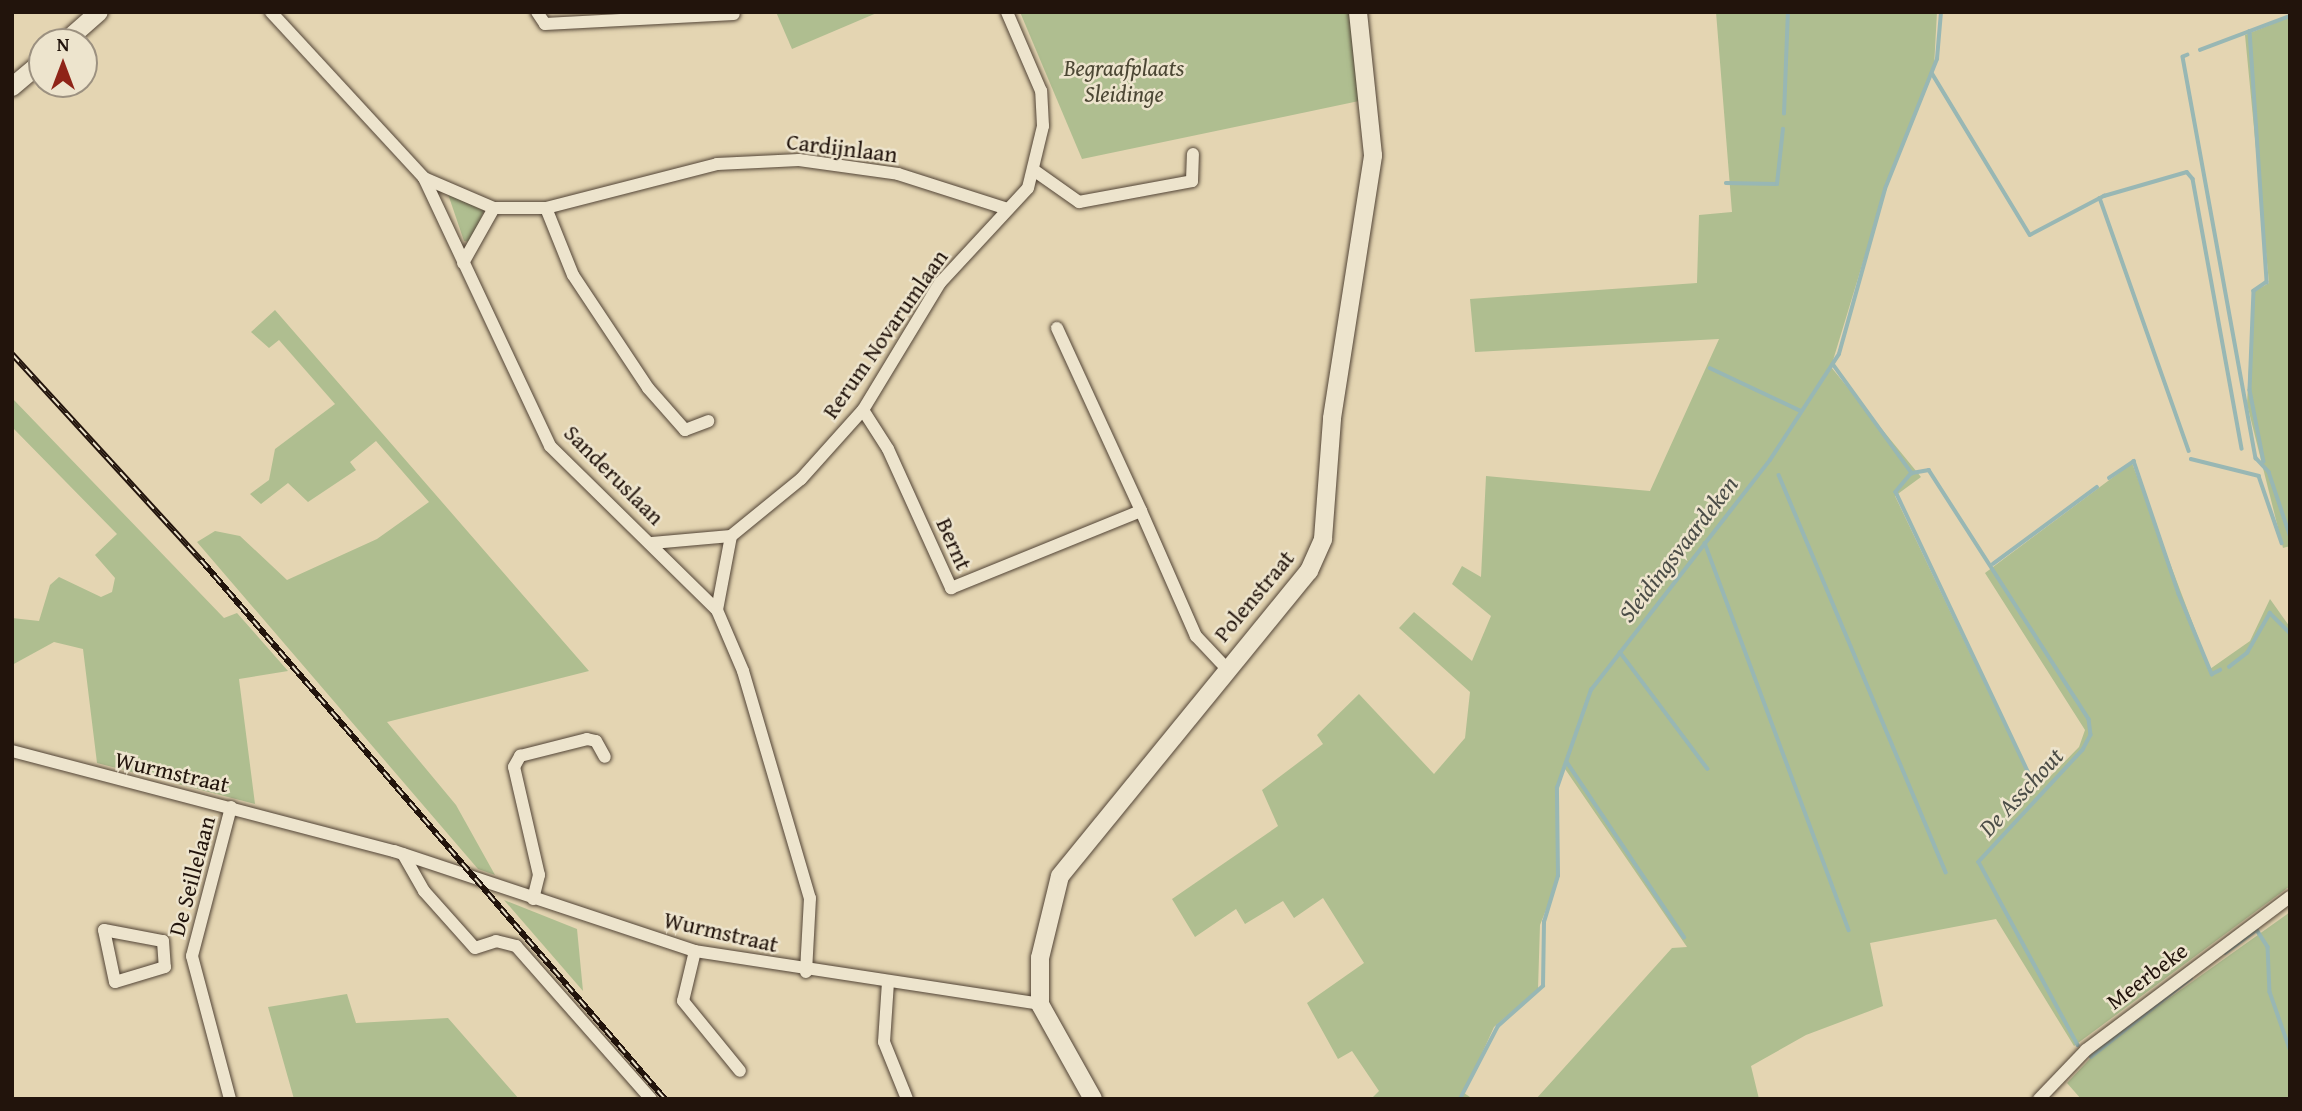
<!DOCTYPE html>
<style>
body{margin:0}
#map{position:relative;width:2302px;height:1111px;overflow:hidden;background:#e4d5b2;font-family:"Gentium Book Plus",serif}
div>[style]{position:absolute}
.green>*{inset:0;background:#afbe90}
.stream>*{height:3.5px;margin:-1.75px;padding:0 1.75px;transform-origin:1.75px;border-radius:1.75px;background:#98b7b4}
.roads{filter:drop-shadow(0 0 2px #524436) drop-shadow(0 0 2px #524436)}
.street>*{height:12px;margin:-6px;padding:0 6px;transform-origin:6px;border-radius:6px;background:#ede4cd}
.secondary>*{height:18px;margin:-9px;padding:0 9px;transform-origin:9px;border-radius:9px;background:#ede4cd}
.rail>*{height:6px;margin-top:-3px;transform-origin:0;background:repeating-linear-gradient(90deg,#ede4cd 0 10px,#22140c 0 20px);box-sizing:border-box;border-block:2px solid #22140c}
span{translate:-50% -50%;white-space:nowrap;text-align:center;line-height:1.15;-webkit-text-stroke:5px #ede4cd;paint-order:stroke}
.park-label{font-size:23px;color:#4c4734;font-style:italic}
.street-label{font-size:23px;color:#22140c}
.water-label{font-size:24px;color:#4b4d47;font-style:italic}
.frame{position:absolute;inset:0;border:14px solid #22140c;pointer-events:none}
.north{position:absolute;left:28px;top:28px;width:70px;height:70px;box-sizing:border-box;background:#ede4cd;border:2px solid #9c9180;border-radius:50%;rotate:0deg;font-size:19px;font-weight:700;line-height:28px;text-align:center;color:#22140c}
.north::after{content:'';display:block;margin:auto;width:24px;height:32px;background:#8f2418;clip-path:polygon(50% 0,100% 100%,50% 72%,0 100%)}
</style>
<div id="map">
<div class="green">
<div style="clip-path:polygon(776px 12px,879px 12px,792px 49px)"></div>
<div style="clip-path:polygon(1020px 12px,1349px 12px,1359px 101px,1082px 159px)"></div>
<div style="clip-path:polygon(1716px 12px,1937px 12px,1934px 67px,1891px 170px,1831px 367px,1921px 477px,1895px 496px,2036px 791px,2079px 747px,2085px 730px,1985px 573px,2132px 463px,2210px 669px,2250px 641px,2270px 599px,2290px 627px,2290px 886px,2074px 1046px,1996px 919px,1870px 943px,1883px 1006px,1806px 1035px,1751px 1066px,1759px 1099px,1536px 1099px,1672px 948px,1687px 947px,1563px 766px,1556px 795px,1557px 882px,1540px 925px,1538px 989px,1494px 1027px,1464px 1093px,1473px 1099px,1371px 1099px,1379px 1091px,1352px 1051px,1338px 1059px,1307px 1003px,1364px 963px,1323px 898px,1294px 918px,1283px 901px,1245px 924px,1236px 909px,1195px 937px,1172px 899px,1278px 826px,1262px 790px,1323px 744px,1317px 735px,1359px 694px,1434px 774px,1465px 738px,1470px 692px,1399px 628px,1414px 612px,1472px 661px,1491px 616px,1452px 584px,1462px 566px,1481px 577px,1486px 476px,1650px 491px,1719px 339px,1475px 352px,1470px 299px,1697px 283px,1699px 215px,1732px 212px)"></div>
<div style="clip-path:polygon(2290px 17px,2290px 546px,2283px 548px,2247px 404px,2253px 292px,2269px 283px,2245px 35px)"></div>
<div style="clip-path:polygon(448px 194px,484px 211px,470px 242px,464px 241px)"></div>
<div style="clip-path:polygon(275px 310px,589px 671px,387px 722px,456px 805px,495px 875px,478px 869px,197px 542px,215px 531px,240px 536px,287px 580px,377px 539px,429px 502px,376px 441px,350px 462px,356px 470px,308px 502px,288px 483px,261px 504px,250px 494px,269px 480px,275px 449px,335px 404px,279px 340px,269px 348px,251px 332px)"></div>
<div style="clip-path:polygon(12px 398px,224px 618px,237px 613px,288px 671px,239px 679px,255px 804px,97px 763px,83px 649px,54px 642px,12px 665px,12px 618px,39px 621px,50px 585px,59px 577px,101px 597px,112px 592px,115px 578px,95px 555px,117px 534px,12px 427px)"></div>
<div style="clip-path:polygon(504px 900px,577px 929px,583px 991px)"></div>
<div style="clip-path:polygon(2290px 912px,2290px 1099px,2081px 1099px,2067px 1083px,2102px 1046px)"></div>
<div style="clip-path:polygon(347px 994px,356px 1023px,448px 1018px,519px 1099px,294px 1099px,268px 1007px)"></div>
</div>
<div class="stream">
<div style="left:2250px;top:31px;width:252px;rotate:86.1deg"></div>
<div style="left:2267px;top:282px;width:16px;rotate:145deg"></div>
<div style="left:2254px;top:291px;width:99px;rotate:92.3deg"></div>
<div style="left:2250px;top:390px;width:73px;rotate:79deg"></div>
<div style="left:2200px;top:50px;width:96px;rotate:-20.7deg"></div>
<div style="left:2188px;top:55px;width:5px;rotate:158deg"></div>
<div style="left:2183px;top:57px;width:408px;rotate:79.7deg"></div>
<div style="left:2256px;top:458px;width:19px;rotate:47deg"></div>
<div style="left:2269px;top:472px;width:66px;rotate:71.6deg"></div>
<div style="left:1932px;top:73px;width:189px;rotate:58.8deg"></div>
<div style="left:2030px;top:235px;width:84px;rotate:-27.8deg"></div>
<div style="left:2104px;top:196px;width:86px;rotate:-16.1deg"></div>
<div style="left:2187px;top:172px;width:9px;rotate:49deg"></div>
<div style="left:2193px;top:179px;width:274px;rotate:79.7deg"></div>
<div style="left:1784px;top:114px;width:102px;rotate:-87.8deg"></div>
<div style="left:1726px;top:183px;width:51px;rotate:1.1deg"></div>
<div style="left:1777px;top:184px;width:55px;rotate:-83.8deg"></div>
<div style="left:2100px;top:198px;width:268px;rotate:70.6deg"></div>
<div style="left:1833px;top:364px;width:135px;rotate:54.1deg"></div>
<div style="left:1912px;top:473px;width:17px;rotate:-10deg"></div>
<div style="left:1929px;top:470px;width:296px;rotate:57.3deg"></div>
<div style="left:2089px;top:719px;width:16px;rotate:83deg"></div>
<div style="left:2091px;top:735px;width:17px;rotate:118deg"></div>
<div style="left:2083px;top:750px;width:153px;rotate:132.9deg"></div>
<div style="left:1979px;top:862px;width:208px;rotate:61.6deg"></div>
<div style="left:1710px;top:368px;width:101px;rotate:25.3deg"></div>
<div style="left:2191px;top:459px;width:70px;rotate:14deg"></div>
<div style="left:2259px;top:476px;width:71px;rotate:71.1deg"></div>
<div style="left:1912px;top:473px;width:25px;rotate:130deg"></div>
<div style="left:1896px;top:492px;width:325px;rotate:64.7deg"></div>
<div style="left:1779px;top:475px;width:431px;rotate:67.2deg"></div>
<div style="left:2109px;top:478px;width:30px;rotate:-34deg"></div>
<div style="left:2134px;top:461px;width:140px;rotate:71.3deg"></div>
<div style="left:2179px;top:594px;width:87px;rotate:67.6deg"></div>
<div style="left:2212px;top:674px;width:9px;rotate:-27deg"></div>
<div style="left:1705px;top:543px;width:413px;rotate:69.6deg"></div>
<div style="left:1993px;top:564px;width:129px;rotate:-36.5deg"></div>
<div style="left:1620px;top:652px;width:146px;rotate:53.1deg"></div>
<div style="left:2229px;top:667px;width:23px;rotate:-38deg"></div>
<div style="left:2247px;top:653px;width:46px;rotate:-60.1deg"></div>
<div style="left:2270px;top:613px;width:28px;rotate:45deg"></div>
<div style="left:1567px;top:762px;width:211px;rotate:56.2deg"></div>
<div style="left:2225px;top:953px;width:39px;rotate:-36deg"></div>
<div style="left:2257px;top:930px;width:20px;rotate:57deg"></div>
<div style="left:2268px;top:947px;width:45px;rotate:87.5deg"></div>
<div style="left:2270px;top:992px;width:60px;rotate:70.7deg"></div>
<div style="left:2091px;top:1057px;width:127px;rotate:-38.3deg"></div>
<div style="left:1460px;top:1099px;width:82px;rotate:-62.5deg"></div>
<div style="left:1498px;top:1026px;width:60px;rotate:-41.6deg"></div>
<div style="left:1543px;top:986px;width:64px;rotate:-89.1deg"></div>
<div style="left:1544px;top:922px;width:48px;rotate:-73.1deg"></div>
<div style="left:1558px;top:876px;width:88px;rotate:-90.7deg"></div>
<div style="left:1557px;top:788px;width:104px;rotate:-70.9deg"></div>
<div style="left:1591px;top:690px;width:291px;rotate:-52.1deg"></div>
<div style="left:1770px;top:460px;width:126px;rotate:-56.9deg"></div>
<div style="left:1839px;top:354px;width:171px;rotate:-74.4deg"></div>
<div style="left:1885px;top:189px;width:140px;rotate:-68.2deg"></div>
<div style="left:1937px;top:59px;width:47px;rotate:-85.1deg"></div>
</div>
<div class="roads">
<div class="street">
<div style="left:271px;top:12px;width:226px;rotate:47.3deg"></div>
<div style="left:424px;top:178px;width:296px;rotate:64.8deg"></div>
<div style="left:550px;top:446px;width:234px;rotate:44.5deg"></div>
<div style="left:717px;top:610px;width:66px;rotate:66.9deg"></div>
<div style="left:743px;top:671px;width:237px;rotate:73.6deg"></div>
<div style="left:810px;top:898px;width:74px;rotate:93.1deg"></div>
<div style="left:537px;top:12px;width:14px;rotate:56deg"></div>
<div style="left:545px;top:24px;width:189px;rotate:-3deg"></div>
<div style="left:1035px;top:171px;width:54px;rotate:35.2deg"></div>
<div style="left:1079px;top:202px;width:115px;rotate:-10.5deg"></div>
<div style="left:1192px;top:181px;width:27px;rotate:-88deg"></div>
<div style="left:424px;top:178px;width:76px;rotate:23.2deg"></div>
<div style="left:494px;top:208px;width:52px"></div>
<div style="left:546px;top:208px;width:177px;rotate:-14.4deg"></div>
<div style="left:717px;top:164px;width:82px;rotate:-2.8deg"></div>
<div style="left:799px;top:160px;width:100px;rotate:8deg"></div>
<div style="left:898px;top:174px;width:115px;rotate:17.7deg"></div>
<div style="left:546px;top:208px;width:72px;rotate:68.1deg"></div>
<div style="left:573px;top:275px;width:136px;rotate:56.4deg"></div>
<div style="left:648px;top:388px;width:56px;rotate:48.6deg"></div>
<div style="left:685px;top:430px;width:25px;rotate:-21deg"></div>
<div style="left:463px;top:263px;width:63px;rotate:-60.6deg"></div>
<div style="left:1057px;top:328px;width:201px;rotate:65.3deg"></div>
<div style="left:863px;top:410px;width:46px;rotate:57.3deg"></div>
<div style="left:888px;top:449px;width:153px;rotate:65.6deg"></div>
<div style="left:951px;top:588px;width:205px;rotate:-22.1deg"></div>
<div style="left:1141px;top:511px;width:137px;rotate:66.3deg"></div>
<div style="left:1196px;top:636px;width:44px;rotate:46.8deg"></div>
<div style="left:652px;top:543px;width:79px;rotate:-5.1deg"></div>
<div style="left:717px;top:610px;width:75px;rotate:-79.3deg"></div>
<div style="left:731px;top:536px;width:90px;rotate:-39.2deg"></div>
<div style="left:801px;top:479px;width:93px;rotate:-48.1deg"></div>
<div style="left:863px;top:410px;width:149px;rotate:-58.8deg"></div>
<div style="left:940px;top:283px;width:129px;rotate:-47.2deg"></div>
<div style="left:1028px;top:188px;width:64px;rotate:-76.4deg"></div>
<div style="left:1043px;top:126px;width:35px;rotate:-93deg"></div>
<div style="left:1041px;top:91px;width:86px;rotate:-113.3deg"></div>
<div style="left:12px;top:751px;width:395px;rotate:14.7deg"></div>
<div style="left:394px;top:851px;width:317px;rotate:18.4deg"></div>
<div style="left:695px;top:951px;width:349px;rotate:8.7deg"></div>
<div style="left:403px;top:854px;width:43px;rotate:60.4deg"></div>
<div style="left:424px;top:891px;width:76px;rotate:48.2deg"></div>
<div style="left:475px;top:948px;width:22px;rotate:-18deg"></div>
<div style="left:496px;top:941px;width:21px;rotate:14deg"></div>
<div style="left:516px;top:946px;width:204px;rotate:48.6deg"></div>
<div style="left:533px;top:899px;width:25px;rotate:-76deg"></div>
<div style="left:539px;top:875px;width:111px;rotate:-103deg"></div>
<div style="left:514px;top:767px;width:13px;rotate:-61deg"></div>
<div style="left:520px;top:756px;width:69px;rotate:-14.2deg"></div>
<div style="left:587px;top:739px;width:9px;rotate:13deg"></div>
<div style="left:596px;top:741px;width:18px;rotate:61deg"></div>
<div style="left:104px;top:930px;width:60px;rotate:10.6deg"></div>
<div style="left:163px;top:941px;width:26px;rotate:86deg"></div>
<div style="left:165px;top:967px;width:52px;rotate:163.3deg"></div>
<div style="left:115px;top:982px;width:53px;rotate:-101.9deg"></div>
<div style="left:695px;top:951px;width:51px;rotate:103.5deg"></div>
<div style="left:683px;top:1001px;width:90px;rotate:50.8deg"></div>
<div style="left:888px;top:982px;width:60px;rotate:93.8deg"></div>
<div style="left:884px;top:1042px;width:61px;rotate:68deg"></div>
<div style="left:230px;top:1099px;width:148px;rotate:-104.9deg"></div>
<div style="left:192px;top:956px;width:154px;rotate:-75.3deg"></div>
<div style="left:2039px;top:1099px;width:68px;rotate:-46.2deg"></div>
<div style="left:2086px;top:1050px;width:255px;rotate:-36.9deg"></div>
</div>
<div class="secondary">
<div style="left:65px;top:42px;width:45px;rotate:-41.4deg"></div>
<div style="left:12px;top:87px;width:39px;rotate:-40deg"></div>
<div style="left:1093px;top:1099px;width:109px;rotate:-119.2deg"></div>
<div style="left:1040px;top:1004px;width:46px;rotate:-90deg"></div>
<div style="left:1040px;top:958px;width:84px;rotate:-76.3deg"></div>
<div style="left:1060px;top:876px;width:394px;rotate:-50.8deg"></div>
<div style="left:1309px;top:571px;width:35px;rotate:-66deg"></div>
<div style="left:1323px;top:539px;width:121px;rotate:-85.7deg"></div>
<div style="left:1332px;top:418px;width:266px;rotate:-81.1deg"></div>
<div style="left:1373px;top:155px;width:144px;rotate:-96deg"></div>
</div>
</div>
<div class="rail">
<div style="left:12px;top:354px;width:280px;rotate:47.5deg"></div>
<div style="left:201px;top:560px;width:711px;rotate:49.28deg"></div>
</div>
<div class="park-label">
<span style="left:1124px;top:81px">Begraafplaats<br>Sleidinge</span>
</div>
<div class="street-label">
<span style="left:842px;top:148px;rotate:7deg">Cardijnlaan</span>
<span style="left:885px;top:334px;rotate:-55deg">Rerum Novarumlaan</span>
<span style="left:614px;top:475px;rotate:45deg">Sanderuslaan</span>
<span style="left:954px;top:544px;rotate:66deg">Bernt</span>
<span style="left:1254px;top:596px;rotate:-50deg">Polenstraat</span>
<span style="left:172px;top:772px;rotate:13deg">Wurmstraat</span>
<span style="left:192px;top:876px;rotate:-75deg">De Seillelaan</span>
<span style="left:721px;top:932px;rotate:13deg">Wurmstraat</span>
<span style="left:2147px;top:976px;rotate:-37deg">Meerbeke</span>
</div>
<div class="water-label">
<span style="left:1678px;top:549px;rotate:-52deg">Sleidingsvaardeken</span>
<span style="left:2021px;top:792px;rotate:-47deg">De Asschout</span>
</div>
<div class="frame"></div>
<div class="north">N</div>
</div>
